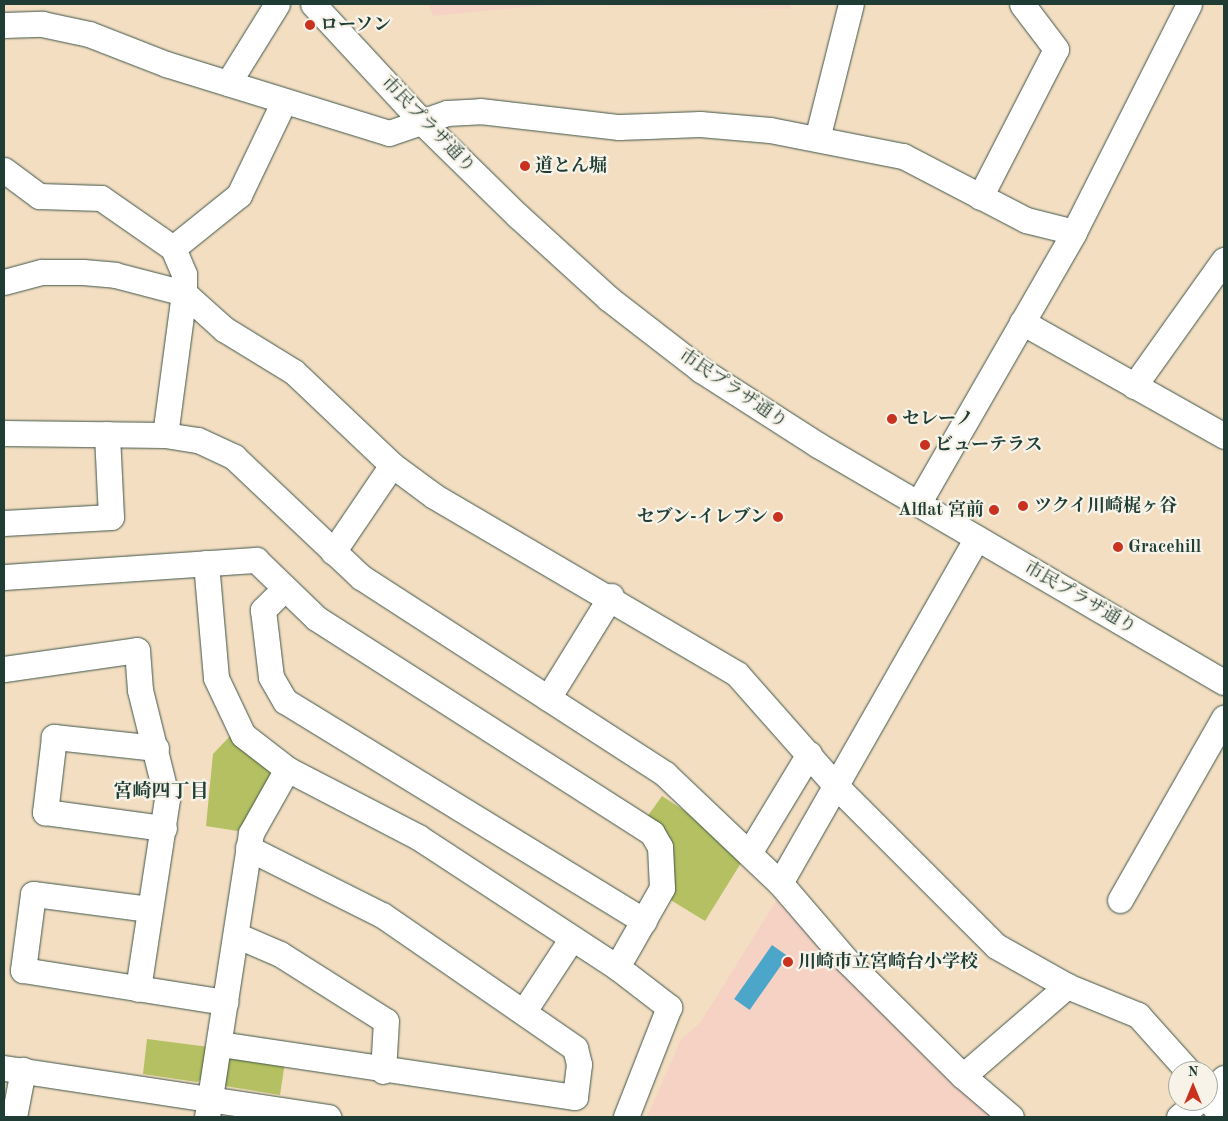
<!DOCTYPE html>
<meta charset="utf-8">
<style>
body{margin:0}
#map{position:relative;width:1228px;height:1121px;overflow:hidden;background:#f3dec2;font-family:"Old Standard TT","Noto Serif JP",serif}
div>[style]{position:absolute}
.built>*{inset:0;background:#f6d2c5}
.green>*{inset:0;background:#b4c061}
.water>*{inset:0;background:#4ba6c9;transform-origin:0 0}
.roads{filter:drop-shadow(0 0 1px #3f5549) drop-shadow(0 0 1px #3f5549)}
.minor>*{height:25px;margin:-12.5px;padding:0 12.5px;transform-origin:12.5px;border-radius:12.5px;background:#fff}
.dots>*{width:14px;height:14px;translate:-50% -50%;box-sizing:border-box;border:2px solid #f7f3e8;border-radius:50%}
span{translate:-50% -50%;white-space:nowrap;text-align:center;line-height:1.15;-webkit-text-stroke:4.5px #f7f3e8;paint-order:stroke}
.poi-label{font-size:18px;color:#1f3d34;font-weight:700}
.left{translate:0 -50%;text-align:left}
.right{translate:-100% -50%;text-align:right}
.street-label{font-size:18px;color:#1f3d34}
.neighbourhood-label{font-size:19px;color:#1f3d34;font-weight:700}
.frame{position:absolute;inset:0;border:5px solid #1f3d34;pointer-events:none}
.north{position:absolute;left:1168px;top:1061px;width:50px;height:50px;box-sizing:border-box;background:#f7f3e8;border:1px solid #a1aaa0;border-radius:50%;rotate:0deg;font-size:14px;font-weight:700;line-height:20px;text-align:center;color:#1f3d34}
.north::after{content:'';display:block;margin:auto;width:18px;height:22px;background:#c8321e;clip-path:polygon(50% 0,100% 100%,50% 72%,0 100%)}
</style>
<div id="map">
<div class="built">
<div style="clip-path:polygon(428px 4px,558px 4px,433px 16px)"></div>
<div style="clip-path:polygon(564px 4px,792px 4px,790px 9px)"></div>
<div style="clip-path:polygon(776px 901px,994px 1117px,647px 1117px,681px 1039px,700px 1023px)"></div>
</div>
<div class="green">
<div style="clip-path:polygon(230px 736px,269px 767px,271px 777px,244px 832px,206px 826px,213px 754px)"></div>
<div style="clip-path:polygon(662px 796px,700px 821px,741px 863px,705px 921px,669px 899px,647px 817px)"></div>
<div style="clip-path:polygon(147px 1039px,209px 1047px,205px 1077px,197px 1082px,143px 1074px)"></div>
<div style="clip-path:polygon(235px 1055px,285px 1062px,280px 1095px,225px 1086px,229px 1059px)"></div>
</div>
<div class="water">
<div style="left:772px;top:945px;width:19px;height:66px;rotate:35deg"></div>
</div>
<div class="roads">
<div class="minor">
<div style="left:313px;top:4px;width:163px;rotate:47.2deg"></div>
<div style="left:424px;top:124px;width:132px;rotate:44.4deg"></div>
<div style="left:518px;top:216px;width:122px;rotate:42.3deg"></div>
<div style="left:608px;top:298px;width:118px;rotate:37.7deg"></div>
<div style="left:701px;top:370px;width:139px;rotate:32.7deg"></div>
<div style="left:818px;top:445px;width:470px;rotate:30.3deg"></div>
<div style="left:4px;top:25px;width:38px;rotate:-2deg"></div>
<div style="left:42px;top:24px;width:48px;rotate:12deg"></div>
<div style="left:89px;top:34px;width:83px;rotate:21.3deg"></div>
<div style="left:166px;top:64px;width:233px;rotate:17.2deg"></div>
<div style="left:389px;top:133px;width:61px;rotate:-19deg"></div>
<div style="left:447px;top:113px;width:33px;rotate:-3deg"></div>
<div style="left:480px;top:111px;width:140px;rotate:6.6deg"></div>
<div style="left:619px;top:127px;width:81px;rotate:-2.1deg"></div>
<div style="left:700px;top:124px;width:70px;rotate:4.9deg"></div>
<div style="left:770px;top:130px;width:136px;rotate:11.1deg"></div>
<div style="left:903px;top:156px;width:139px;rotate:27.5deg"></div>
<div style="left:1026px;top:220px;width:49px;rotate:14deg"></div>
<div style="left:228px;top:83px;width:93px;rotate:-58.2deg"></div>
<div style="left:817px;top:139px;width:139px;rotate:-75.9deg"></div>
<div style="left:4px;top:170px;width:44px;rotate:36.6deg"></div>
<div style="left:39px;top:196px;width:62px;rotate:1.8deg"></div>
<div style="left:101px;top:198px;width:88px;rotate:34.8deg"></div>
<div style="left:173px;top:248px;width:28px;rotate:67deg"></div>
<div style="left:184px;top:274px;width:19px;rotate:90deg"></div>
<div style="left:184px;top:293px;width:143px;rotate:97.6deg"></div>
<div style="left:980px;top:197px;width:166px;rotate:-62.8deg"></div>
<div style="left:1056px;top:49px;width:56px;rotate:-127.1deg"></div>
<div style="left:173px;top:248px;width:85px;rotate:-38.8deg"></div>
<div style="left:239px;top:195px;width:104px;rotate:-64.4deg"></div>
<div style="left:4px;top:282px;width:39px;rotate:-15deg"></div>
<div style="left:42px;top:272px;width:41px"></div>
<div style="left:83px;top:272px;width:32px;rotate:5deg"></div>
<div style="left:115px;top:275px;width:71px;rotate:14.6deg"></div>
<div style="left:184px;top:293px;width:54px;rotate:42deg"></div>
<div style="left:224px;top:329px;width:82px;rotate:31.6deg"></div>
<div style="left:294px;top:372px;width:135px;rotate:43.5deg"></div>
<div style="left:392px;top:465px;width:52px;rotate:36.4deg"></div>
<div style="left:434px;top:496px;width:351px;rotate:30.4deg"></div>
<div style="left:737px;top:674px;width:152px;rotate:48.5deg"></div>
<div style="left:838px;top:788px;width:223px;rotate:45deg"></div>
<div style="left:996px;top:946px;width:81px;rotate:29.4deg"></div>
<div style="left:1067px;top:986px;width:77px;rotate:22.2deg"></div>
<div style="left:1138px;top:1015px;width:75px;rotate:48.2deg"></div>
<div style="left:1022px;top:322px;width:232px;rotate:29.4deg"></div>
<div style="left:1134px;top:386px;width:155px;rotate:-54.5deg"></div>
<div style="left:4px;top:433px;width:161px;rotate:0.7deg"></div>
<div style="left:165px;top:435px;width:33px;rotate:9deg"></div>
<div style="left:198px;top:440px;width:40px;rotate:25deg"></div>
<div style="left:234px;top:457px;width:175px;rotate:43.4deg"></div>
<div style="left:361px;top:577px;width:362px;rotate:32.9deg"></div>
<div style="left:665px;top:774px;width:158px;rotate:43.5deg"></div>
<div style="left:780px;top:883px;width:103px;rotate:49.3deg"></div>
<div style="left:847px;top:961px;width:163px;rotate:44.8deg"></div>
<div style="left:963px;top:1076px;width:63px;rotate:40.5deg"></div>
<div style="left:919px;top:502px;width:311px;rotate:-60.1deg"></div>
<div style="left:1074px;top:232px;width:255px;rotate:-63.2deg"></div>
<div style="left:4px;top:523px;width:107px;rotate:-3.2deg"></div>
<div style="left:111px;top:517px;width:83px;rotate:-92.8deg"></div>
<div style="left:333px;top:552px;width:105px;rotate:-55.9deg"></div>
<div style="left:206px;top:563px;width:115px;rotate:85deg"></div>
<div style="left:216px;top:678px;width:63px;rotate:64.7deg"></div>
<div style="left:243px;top:735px;width:56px;rotate:37.7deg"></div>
<div style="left:287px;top:769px;width:148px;rotate:27.4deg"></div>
<div style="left:418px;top:837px;width:238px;rotate:33.2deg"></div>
<div style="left:617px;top:967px;width:66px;rotate:37.6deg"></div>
<div style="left:669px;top:1007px;width:118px;rotate:111.4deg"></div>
<div style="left:4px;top:577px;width:253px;rotate:-3.9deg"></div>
<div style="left:256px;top:560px;width:83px;rotate:44deg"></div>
<div style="left:316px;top:618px;width:399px;rotate:32.6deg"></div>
<div style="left:652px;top:833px;width:16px;rotate:60deg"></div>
<div style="left:660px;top:847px;width:41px;rotate:87.2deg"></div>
<div style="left:662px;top:888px;width:91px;rotate:119.7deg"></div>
<div style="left:284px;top:589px;width:30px;rotate:135deg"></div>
<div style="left:263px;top:610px;width:67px;rotate:83.2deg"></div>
<div style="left:271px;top:677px;width:28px;rotate:60deg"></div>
<div style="left:285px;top:701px;width:421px;rotate:31.5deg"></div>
<div style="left:4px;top:669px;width:134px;rotate:-8.1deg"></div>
<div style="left:137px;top:650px;width:40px;rotate:85.7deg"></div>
<div style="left:140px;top:690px;width:112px;rotate:76.1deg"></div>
<div style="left:167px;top:799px;width:192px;rotate:98.7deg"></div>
<div style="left:548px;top:698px;width:120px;rotate:-58.3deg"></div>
<div style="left:156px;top:748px;width:103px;rotate:-173.8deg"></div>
<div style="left:54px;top:737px;width:76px;rotate:96.8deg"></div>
<div style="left:45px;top:812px;width:120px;rotate:7.7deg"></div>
<div style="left:749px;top:853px;width:116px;rotate:-58.8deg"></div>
<div style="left:780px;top:883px;width:397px;rotate:-60.3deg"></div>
<div style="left:1120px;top:900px;width:210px;rotate:-60.3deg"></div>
<div style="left:149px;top:909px;width:117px;rotate:-172.6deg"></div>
<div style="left:33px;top:894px;width:77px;rotate:97.5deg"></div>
<div style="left:23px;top:970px;width:205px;rotate:9deg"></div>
<div style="left:236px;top:935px;width:48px;rotate:23.4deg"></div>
<div style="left:280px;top:954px;width:125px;rotate:32.3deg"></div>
<div style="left:386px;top:1021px;width:50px;rotate:93.4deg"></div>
<div style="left:524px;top:1011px;width:84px;rotate:-56.7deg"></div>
<div style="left:220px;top:1044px;width:359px;rotate:8.5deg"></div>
<div style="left:575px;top:1097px;width:33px;rotate:-83deg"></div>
<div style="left:579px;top:1064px;width:16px;rotate:-104deg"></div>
<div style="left:575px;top:1048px;width:234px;rotate:-145.4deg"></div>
<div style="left:382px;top:915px;width:150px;rotate:-153.4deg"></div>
<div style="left:4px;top:1068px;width:328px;rotate:8.6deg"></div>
<div style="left:963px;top:1076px;width:138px;rotate:-40.9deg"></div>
<div style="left:1208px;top:1093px;width:22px;rotate:-43deg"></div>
<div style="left:1208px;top:1098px;width:24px;rotate:54deg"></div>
<div style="left:14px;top:1117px;width:48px;rotate:-79.2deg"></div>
<div style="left:207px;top:1117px;width:287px;rotate:-81.2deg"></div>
<div style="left:251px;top:833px;width:73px;rotate:-60.6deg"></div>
<div style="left:1179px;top:1117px;width:25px;rotate:-40deg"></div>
</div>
</div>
<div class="dots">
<div style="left:310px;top:25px;background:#c8321e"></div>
<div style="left:525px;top:166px;background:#c8321e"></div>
<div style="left:892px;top:419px;background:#c8321e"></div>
<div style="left:925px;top:445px;background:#c8321e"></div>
<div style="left:1023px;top:506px;background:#c8321e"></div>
<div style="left:994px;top:510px;background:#c8321e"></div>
<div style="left:778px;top:517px;background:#c8321e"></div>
<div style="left:1118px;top:547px;background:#c8321e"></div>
<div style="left:788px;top:962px;background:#c8321e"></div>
</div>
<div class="poi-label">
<span class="left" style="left:320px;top:25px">ローソン</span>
<span class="left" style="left:535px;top:166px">道とん堀</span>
<span class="left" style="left:902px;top:419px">セレーノ</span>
<span class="left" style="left:935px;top:445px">ビューテラス</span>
<span class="left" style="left:1034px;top:506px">ツクイ川崎梶ヶ谷</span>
<span class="right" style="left:984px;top:510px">Alflat 宮前</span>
<span class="right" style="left:768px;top:517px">セブン-イレブン</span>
<span class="left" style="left:1128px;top:547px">Gracehill</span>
<span class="left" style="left:798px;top:962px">川崎市立宮崎台小学校</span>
</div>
<div class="street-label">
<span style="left:428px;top:125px;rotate:46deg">市民プラザ通り</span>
<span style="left:733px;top:389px;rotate:34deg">市民プラザ通り</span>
<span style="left:1080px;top:598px;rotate:30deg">市民プラザ通り</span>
</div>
<div class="neighbourhood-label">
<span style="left:161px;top:793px">宮崎四丁目</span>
</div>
<div class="frame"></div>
<div class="north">N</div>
</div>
